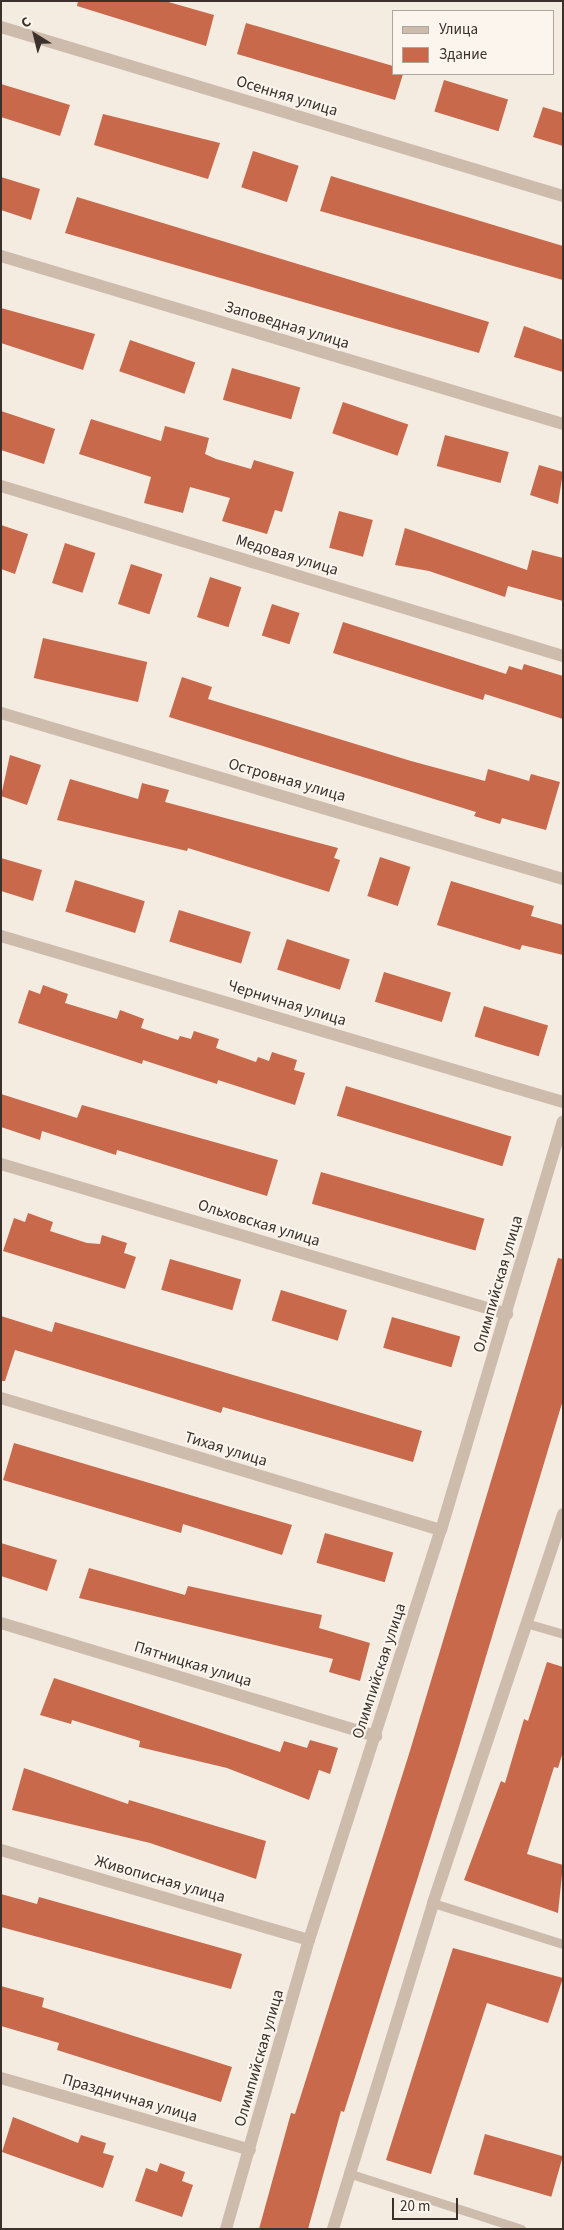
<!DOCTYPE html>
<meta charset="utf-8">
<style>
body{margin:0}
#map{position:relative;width:564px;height:2230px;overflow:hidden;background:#f4ebe1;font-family:"Source Sans 3",sans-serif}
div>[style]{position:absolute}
.building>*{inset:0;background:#c8694b;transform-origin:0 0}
.lane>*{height:9px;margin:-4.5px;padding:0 4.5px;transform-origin:4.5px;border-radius:4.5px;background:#cdbbac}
.street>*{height:12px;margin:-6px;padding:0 6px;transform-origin:6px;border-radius:6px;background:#cdbbac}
span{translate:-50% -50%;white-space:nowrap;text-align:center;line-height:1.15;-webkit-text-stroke:4px #fbf5ee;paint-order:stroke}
.street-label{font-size:16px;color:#3b302b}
.frame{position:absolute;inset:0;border:2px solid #3b302b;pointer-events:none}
.legend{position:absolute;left:392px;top:10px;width:162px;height:65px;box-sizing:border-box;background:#fbf5ee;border:1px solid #aea6a0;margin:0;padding:6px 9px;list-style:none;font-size:15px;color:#3b302b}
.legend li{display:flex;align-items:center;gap:10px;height:25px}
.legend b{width:25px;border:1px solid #aea6a0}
.north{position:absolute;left:10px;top:10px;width:50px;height:50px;-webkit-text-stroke:4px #fbf5ee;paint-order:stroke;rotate:324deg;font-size:14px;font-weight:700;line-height:20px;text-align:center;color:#3b302b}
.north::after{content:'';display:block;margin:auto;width:18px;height:22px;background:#3b302b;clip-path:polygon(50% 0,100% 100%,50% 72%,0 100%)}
.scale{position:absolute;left:392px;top:2198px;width:66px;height:22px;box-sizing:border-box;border:2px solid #3b302b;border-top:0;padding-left:6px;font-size:15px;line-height:18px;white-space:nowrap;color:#3b302b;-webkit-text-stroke:4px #fbf5ee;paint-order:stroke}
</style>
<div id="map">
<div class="building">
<div style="clip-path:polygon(78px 1px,165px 1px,214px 15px,206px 46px,77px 6px)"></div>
<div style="clip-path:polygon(246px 23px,393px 66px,393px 74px,403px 74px,395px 100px,237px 54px)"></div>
<div style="left:444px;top:80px;width:67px;height:33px;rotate:17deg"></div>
<div style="clip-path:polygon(1px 84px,70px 105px,60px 136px,1px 117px)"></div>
<div style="clip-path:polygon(543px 107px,563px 113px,563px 146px,533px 137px)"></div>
<div style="clip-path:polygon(103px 114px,220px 143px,208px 179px,94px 145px)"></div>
<div style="left:253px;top:151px;width:48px;height:38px;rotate:18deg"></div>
<div style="clip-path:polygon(331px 176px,563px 246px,563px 280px,320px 211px)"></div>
<div style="clip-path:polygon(1px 177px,40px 189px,31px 220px,1px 210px)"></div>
<div style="clip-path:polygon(77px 197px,489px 322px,479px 353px,65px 233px)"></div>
<div style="clip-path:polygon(1px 308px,95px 334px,83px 370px,1px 343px)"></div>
<div style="clip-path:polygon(524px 326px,563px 340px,563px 372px,514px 357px)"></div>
<div style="left:130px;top:340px;width:69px;height:33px;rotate:19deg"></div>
<div style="left:232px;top:368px;width:71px;height:33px;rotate:16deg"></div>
<div style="left:343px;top:402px;width:69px;height:33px;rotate:19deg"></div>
<div style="clip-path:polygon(1px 411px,55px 429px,44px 464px,1px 450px)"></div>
<div style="clip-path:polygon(91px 419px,161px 441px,165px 426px,209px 438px,205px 454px,216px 459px,251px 469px,254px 460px,294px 472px,282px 512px,275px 510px,267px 534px,222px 521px,230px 498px,190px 487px,183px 513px,144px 503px,151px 477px,79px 454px)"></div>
<div style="left:445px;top:435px;width:66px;height:32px;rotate:15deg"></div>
<div style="clip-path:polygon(539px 465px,563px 472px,558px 504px,530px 495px)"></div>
<div style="left:339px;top:511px;width:35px;height:38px;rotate:15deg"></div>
<div style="clip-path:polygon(1px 525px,28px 534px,15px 574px,1px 569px)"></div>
<div style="clip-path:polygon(405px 528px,527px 570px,532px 550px,563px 558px,563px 601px,508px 586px,505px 597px,429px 571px,395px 565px)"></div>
<div style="left:65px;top:543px;width:32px;height:42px;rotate:18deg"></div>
<div style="left:131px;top:564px;width:33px;height:42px;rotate:18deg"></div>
<div style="left:210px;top:577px;width:33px;height:42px;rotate:18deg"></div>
<div style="left:272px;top:604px;width:29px;height:33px;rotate:18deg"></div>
<div style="clip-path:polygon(343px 622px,506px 674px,509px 666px,522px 670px,524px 664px,563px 676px,563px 719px,485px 694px,483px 700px,333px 653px)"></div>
<div style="left:43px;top:638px;width:107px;height:41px;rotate:13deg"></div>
<div style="clip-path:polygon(182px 677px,212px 687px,208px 699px,411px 761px,485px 781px,488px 769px,529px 781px,531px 774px,560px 782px,546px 830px,502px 818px,500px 824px,474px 816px,476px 812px,169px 717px)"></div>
<div style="clip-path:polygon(10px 755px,41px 765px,27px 805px,1px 796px)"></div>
<div style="clip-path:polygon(70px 779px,138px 799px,142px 783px,169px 790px,165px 802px,338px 848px,334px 858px,340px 860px,329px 892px,188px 848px,187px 851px,57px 820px)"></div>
<div style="left:380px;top:857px;width:32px;height:41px;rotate:18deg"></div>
<div style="clip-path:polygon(1px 858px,42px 870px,33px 901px,1px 891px)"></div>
<div style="left:75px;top:880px;width:73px;height:33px;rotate:17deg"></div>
<div style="clip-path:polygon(451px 881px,534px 906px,531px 916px,563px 925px,563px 955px,522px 945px,520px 950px,437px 925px)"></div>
<div style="left:179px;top:910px;width:75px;height:33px;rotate:17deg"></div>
<div style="left:287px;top:939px;width:66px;height:32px;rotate:18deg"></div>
<div style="left:384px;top:972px;width:70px;height:31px;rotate:17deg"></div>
<div style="clip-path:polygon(43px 985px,68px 994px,65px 1003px,117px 1019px,120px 1010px,144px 1019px,141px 1028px,178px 1040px,180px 1036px,191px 1039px,194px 1031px,219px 1039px,216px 1048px,256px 1062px,258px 1057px,269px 1061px,272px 1052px,297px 1060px,294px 1070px,305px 1073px,295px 1105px,218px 1080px,217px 1084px,143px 1060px,142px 1064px,18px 1023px,29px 990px,40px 994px)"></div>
<div style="left:484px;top:1006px;width:67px;height:32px;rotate:17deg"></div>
<div style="left:346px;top:1086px;width:173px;height:31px;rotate:17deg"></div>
<div style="clip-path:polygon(1px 1094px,77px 1118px,82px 1105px,278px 1160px,267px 1196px,117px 1150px,116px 1155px,42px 1131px,40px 1140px,1px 1127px)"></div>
<div style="left:321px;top:1172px;width:170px;height:33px;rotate:16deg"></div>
<div style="clip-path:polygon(28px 1213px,53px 1222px,50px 1231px,87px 1243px,100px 1244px,102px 1235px,127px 1243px,124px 1253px,136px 1257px,125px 1289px,3px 1251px,14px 1218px,25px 1222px)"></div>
<div style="clip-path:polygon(558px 1258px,563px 1259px,563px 1400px,457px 1753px,344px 2112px,341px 2111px,308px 2229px,259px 2229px,291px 2113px,295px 2114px,409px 1754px)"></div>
<div style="left:170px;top:1259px;width:74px;height:32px;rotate:16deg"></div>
<div style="left:281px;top:1290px;width:69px;height:32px;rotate:17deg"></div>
<div style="clip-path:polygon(1px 1316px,52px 1332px,55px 1322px,422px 1431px,413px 1462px,223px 1407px,221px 1413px,15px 1350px,5px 1381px,1px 1381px)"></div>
<div style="left:392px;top:1317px;width:71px;height:32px;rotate:16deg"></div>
<div style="clip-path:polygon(14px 1443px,292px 1525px,282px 1555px,183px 1524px,181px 1533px,3px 1480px)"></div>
<div style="left:325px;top:1533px;width:71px;height:31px;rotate:16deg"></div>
<div style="clip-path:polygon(1px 1543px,57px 1560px,47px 1591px,1px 1576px)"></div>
<div style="clip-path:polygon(89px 1568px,185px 1595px,188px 1586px,322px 1615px,319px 1628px,370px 1643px,360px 1681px,329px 1672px,333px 1659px,79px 1598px)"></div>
<div style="clip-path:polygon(547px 1662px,563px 1667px,563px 1752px,558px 1768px,554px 1767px,527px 1854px,563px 1865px,558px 1913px,464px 1880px,501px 1781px,505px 1783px,524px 1719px,528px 1721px)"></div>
<div style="clip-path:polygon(54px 1678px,280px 1752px,284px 1741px,307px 1748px,310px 1740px,338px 1748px,330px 1774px,319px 1770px,309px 1800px,227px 1768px,139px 1747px,140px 1741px,72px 1720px,71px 1724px,40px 1715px)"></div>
<div style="clip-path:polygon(24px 1768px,128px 1804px,129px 1800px,266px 1841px,256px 1879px,150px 1843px,12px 1810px)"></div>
<div style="clip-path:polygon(1px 1894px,37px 1904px,39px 1897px,242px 1954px,231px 1989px,1px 1927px)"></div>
<div style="clip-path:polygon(453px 1948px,563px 1978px,548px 2023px,487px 2003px,431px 2174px,386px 2160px)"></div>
<div style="clip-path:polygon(1px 1986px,44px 1998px,42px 2007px,232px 2067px,221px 2102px,57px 2050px,59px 2043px,1px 2026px)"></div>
<div style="clip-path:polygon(13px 2117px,78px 2143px,81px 2135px,106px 2143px,103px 2153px,114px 2156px,103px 2188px,2px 2152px)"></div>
<div style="left:485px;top:2134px;width:81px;height:42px;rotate:16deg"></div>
<div style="clip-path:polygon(160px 2163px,185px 2172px,182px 2181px,193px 2185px,182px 2217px,135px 2201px,146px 2168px,157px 2172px)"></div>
</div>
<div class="lane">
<div style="left:529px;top:1624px;width:35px;rotate:16deg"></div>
<div style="left:433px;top:1903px;width:136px;rotate:17.5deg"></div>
<div style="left:348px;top:2173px;width:182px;rotate:17.9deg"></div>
</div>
<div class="street">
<div style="left:1px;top:27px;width:587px;rotate:16.74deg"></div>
<div style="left:1px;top:256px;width:587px;rotate:16.64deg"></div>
<div style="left:1px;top:486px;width:587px;rotate:16.83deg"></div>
<div style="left:1px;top:713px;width:586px;rotate:16.46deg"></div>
<div style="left:1px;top:936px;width:586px;rotate:16.46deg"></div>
<div style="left:1px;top:1164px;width:528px;rotate:16.51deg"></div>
<div style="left:1px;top:1398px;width:459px;rotate:16.7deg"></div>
<div style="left:1px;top:1623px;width:392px;rotate:16.8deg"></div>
<div style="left:1px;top:1850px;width:321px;rotate:16.3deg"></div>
<div style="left:1px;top:2078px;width:259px;rotate:16.1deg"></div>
<div style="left:226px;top:2229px;width:301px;rotate:-74deg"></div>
<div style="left:309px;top:1940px;width:431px;rotate:-72.2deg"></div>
<div style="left:441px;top:1530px;width:426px;rotate:-73.4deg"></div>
<div style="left:333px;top:2229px;width:341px;rotate:-72.9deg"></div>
<div style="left:433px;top:1903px;width:410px;rotate:-71.5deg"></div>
</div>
<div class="street-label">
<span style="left:287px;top:96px;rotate:17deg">Осенняя улица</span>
<span style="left:287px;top:325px;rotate:17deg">Заповедная улица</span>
<span style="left:287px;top:555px;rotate:17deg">Медовая улица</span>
<span style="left:287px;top:780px;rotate:16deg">Островная улица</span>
<span style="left:287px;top:1003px;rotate:17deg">Черничная улица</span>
<span style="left:259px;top:1223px;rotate:17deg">Ольховская улица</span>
<span style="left:498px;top:1284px;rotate:-74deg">Олимпийская улица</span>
<span style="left:226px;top:1449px;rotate:17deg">Тихая улица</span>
<span style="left:193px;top:1664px;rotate:17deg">Пятницкая улица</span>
<span style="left:379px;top:1671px;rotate:-72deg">Олимпийская улица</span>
<span style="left:160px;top:1879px;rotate:16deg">Живописная улица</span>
<span style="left:259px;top:2058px;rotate:-74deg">Олимпийская улица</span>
<span style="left:130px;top:2098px;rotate:16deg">Праздничная улица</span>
</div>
<div class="frame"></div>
<ul class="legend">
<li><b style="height:6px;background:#cdbbac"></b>Улица</li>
<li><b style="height:14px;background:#c8694b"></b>Здание</li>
</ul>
<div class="north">С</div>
<div class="scale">20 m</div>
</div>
